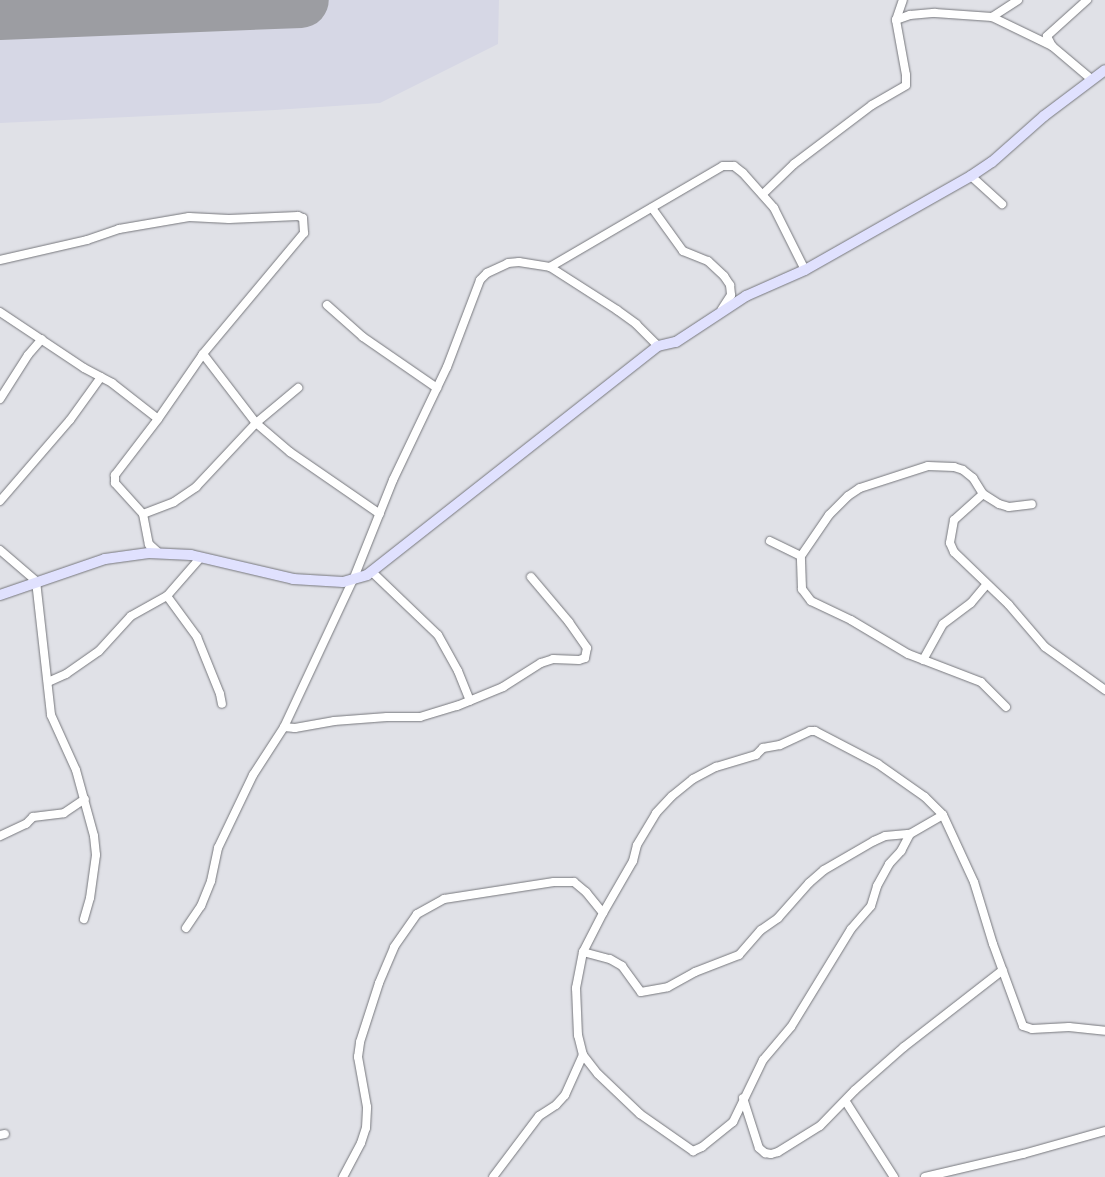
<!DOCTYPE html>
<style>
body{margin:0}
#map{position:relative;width:1105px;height:1177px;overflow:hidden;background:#e0e1e7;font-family:"Roboto Serif",serif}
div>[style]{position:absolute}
.built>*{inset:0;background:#d6d7e5}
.taxiway>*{height:22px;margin:-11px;padding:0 11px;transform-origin:11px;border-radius:11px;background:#9c9da2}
.runway>*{height:56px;margin:-28px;padding:0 28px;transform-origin:28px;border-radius:28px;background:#9c9da2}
.roads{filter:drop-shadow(0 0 1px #76777c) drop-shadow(0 0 1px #76777c)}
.street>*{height:8px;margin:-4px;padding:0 4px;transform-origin:4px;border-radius:4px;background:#fff}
.secondary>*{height:10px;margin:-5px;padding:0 5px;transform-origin:5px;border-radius:5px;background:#e0e1fe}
span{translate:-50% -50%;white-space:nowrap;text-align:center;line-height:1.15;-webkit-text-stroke:4.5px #e0e1e7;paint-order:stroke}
</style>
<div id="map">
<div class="built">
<div style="clip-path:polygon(0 0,499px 0,498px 44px,380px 103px,275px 110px,0 123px)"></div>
</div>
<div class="taxiway">
<div style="left:164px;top:5px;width:21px;rotate:-14deg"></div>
</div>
<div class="runway">
<div style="left:0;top:12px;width:301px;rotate:-2.3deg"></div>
</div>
<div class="roads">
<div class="street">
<div style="left:992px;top:17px;width:31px;rotate:-33deg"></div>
<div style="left:896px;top:20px;width:15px;rotate:-20deg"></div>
<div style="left:910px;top:15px;width:25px;rotate:-5deg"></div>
<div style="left:935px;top:13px;width:57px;rotate:4deg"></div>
<div style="left:992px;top:17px;width:67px;rotate:25.8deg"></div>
<div style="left:1052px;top:46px;width:51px;rotate:40.2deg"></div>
<div style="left:1052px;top:46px;width:11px;rotate:-117deg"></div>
<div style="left:1047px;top:36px;width:54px;rotate:-42deg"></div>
<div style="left:971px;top:176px;width:42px;rotate:42.1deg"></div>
<div style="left:763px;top:194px;width:43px;rotate:-44.1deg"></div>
<div style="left:794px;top:164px;width:98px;rotate:-37.1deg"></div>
<div style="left:872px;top:105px;width:39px;rotate:-30deg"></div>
<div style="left:906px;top:85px;width:10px;rotate:-90deg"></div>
<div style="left:906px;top:75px;width:56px;rotate:-100.3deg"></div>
<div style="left:896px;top:20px;width:21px;rotate:-71deg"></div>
<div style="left:652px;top:208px;width:53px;rotate:54.2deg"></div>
<div style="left:683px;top:251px;width:27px;rotate:22deg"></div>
<div style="left:708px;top:261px;width:22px;rotate:43deg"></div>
<div style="left:724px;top:276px;width:11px;rotate:56deg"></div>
<div style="left:730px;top:285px;width:10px;rotate:84deg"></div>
<div style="left:731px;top:295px;width:17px;rotate:123deg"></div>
<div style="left:0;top:260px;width:89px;rotate:-12.9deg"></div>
<div style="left:87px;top:240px;width:34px;rotate:-19deg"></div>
<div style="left:119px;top:229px;width:71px;rotate:-9.7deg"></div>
<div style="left:189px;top:217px;width:40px;rotate:2.9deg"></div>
<div style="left:229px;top:219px;width:69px;rotate:-2.5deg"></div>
<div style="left:298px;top:216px;width:5px;rotate:22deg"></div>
<div style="left:303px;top:218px;width:15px;rotate:86deg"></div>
<div style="left:304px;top:233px;width:158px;rotate:129.9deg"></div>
<div style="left:203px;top:354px;width:79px;rotate:124.7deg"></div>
<div style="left:158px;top:419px;width:71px;rotate:127.5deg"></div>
<div style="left:115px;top:475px;width:8px;rotate:90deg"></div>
<div style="left:115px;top:483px;width:42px;rotate:47.9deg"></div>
<div style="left:143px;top:514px;width:31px;rotate:79deg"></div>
<div style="left:149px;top:544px;width:13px;rotate:42deg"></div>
<div style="left:550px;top:267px;width:200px;rotate:-30.3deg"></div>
<div style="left:723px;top:166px;width:11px"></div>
<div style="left:734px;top:166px;width:11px;rotate:38deg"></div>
<div style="left:743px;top:173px;width:47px;rotate:48.5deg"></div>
<div style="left:774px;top:208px;width:69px;rotate:63.4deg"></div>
<div style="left:327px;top:305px;width:48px;rotate:41.6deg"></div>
<div style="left:363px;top:337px;width:90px;rotate:34.6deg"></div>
<div style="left:0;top:312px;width:101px;rotate:33.7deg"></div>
<div style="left:84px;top:368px;width:32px;rotate:28deg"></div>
<div style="left:112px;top:383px;width:58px;rotate:38deg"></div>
<div style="left:203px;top:354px;width:87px;rotate:52.5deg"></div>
<div style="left:256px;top:423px;width:45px;rotate:40.5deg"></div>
<div style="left:290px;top:452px;width:109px;rotate:34.6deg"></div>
<div style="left:0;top:399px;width:52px;rotate:-57.5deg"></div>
<div style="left:28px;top:355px;width:21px;rotate:-49deg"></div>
<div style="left:983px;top:494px;width:39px;rotate:138deg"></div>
<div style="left:954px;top:520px;width:23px;rotate:100deg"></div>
<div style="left:950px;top:543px;width:10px;rotate:66deg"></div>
<div style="left:954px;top:552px;width:76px;rotate:43.9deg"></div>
<div style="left:1009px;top:605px;width:55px;rotate:49.4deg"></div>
<div style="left:1045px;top:647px;width:74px;rotate:35.6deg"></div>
<div style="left:0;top:501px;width:107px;rotate:-49.2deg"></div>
<div style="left:70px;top:420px;width:53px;rotate:-54.2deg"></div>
<div style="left:143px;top:514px;width:33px;rotate:-21deg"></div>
<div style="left:174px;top:502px;width:27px;rotate:-34deg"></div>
<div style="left:196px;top:487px;width:88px;rotate:-46.8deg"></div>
<div style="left:256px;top:423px;width:55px;rotate:-39.8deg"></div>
<div style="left:770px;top:541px;width:34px;rotate:26deg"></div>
<div style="left:0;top:550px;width:48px;rotate:40.7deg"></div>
<div style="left:36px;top:581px;width:135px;rotate:83.6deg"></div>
<div style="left:51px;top:715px;width:60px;rotate:65.6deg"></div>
<div style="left:76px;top:770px;width:68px;rotate:74.7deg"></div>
<div style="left:94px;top:836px;width:19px;rotate:84deg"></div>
<div style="left:96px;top:855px;width:43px;rotate:97.9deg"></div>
<div style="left:90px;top:898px;width:22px;rotate:106deg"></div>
<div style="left:372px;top:572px;width:91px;rotate:43.7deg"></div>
<div style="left:438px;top:635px;width:41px;rotate:60.9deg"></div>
<div style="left:458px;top:671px;width:32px;rotate:68deg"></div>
<div style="left:167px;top:596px;width:51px;rotate:53.8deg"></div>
<div style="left:197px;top:637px;width:61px;rotate:68deg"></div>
<div style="left:220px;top:694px;width:10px;rotate:79deg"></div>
<div style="left:923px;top:660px;width:41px;rotate:-60.9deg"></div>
<div style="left:943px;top:624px;width:35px;rotate:-37deg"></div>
<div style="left:971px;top:603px;width:23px;rotate:-50deg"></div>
<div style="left:48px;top:682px;width:20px;rotate:-24deg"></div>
<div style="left:66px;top:674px;width:40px;rotate:-34.9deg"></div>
<div style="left:99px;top:651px;width:47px;rotate:-47.6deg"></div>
<div style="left:131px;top:616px;width:41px;rotate:-29.1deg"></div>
<div style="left:167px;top:596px;width:50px;rotate:-49deg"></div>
<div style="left:1006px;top:707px;width:35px;rotate:-135deg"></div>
<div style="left:981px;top:682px;width:78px;rotate:-159deg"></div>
<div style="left:908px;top:654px;width:66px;rotate:-149.2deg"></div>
<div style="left:851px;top:620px;width:44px;rotate:-154.6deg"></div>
<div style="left:811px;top:601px;width:15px;rotate:-127deg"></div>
<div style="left:802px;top:589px;width:33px;rotate:-92deg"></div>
<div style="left:801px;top:556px;width:50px;rotate:-55.7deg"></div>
<div style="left:829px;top:515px;width:27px;rotate:-45deg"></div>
<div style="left:848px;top:496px;width:14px;rotate:-34deg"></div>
<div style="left:860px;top:488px;width:71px;rotate:-17.9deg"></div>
<div style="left:928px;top:466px;width:26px;rotate:2deg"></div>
<div style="left:954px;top:467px;width:9px;rotate:18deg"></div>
<div style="left:963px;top:470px;width:13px;rotate:39deg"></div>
<div style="left:973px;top:478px;width:19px;rotate:58deg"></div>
<div style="left:983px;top:494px;width:19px;rotate:32deg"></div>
<div style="left:999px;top:504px;width:10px;rotate:17deg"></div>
<div style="left:1009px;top:507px;width:23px;rotate:-7deg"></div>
<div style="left:284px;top:727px;width:11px;rotate:5deg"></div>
<div style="left:295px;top:728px;width:40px;rotate:-10deg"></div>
<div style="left:334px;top:721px;width:53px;rotate:-4.3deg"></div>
<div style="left:387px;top:717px;width:33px"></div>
<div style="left:420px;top:717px;width:39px;rotate:-17deg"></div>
<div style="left:457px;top:706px;width:50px;rotate:-22.4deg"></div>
<div style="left:503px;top:687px;width:45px;rotate:-32.3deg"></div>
<div style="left:541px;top:663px;width:13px;rotate:-18deg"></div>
<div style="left:553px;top:659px;width:26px;rotate:2deg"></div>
<div style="left:579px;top:660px;width:6px;rotate:-18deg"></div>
<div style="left:585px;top:658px;width:10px;rotate:-79deg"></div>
<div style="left:587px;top:648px;width:32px;rotate:-125deg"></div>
<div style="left:569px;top:622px;width:59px;rotate:-130.2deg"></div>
<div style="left:0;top:836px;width:29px;rotate:-25deg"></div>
<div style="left:26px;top:824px;width:10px;rotate:-45deg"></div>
<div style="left:33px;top:817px;width:31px;rotate:-7deg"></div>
<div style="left:64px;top:813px;width:25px;rotate:-34deg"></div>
<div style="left:603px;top:913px;width:60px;rotate:-60deg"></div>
<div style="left:633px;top:861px;width:16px;rotate:-76deg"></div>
<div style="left:637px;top:845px;width:37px;rotate:-59deg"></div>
<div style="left:656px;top:813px;width:23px;rotate:-47deg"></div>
<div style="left:672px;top:796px;width:27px;rotate:-39deg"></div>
<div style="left:693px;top:779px;width:26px;rotate:-28deg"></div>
<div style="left:716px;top:767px;width:42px;rotate:-16.7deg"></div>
<div style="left:756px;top:755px;width:10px;rotate:-45deg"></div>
<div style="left:763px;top:748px;width:17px;rotate:-10deg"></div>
<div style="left:780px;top:745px;width:33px;rotate:-25deg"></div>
<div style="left:810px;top:731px;width:5px"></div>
<div style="left:815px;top:731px;width:71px;rotate:27.6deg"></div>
<div style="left:878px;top:764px;width:57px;rotate:35.1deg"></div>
<div style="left:925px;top:797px;width:25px;rotate:45deg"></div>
<div style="left:943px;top:815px;width:74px;rotate:65.2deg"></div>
<div style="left:974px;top:882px;width:65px;rotate:73deg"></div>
<div style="left:993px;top:944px;width:87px;rotate:69.9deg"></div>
<div style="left:1023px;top:1026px;width:9px;rotate:18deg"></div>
<div style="left:1032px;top:1029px;width:37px;rotate:-3deg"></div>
<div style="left:1069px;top:1027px;width:36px;rotate:6deg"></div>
<div style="left:186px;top:928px;width:27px;rotate:-56deg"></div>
<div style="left:201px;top:906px;width:27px;rotate:-68deg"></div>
<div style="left:211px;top:881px;width:34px;rotate:-78deg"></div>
<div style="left:218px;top:848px;width:81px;rotate:-64.4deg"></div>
<div style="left:253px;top:775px;width:57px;rotate:-57.1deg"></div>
<div style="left:284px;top:727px;width:162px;rotate:-64.9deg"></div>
<div style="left:353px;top:580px;width:108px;rotate:-68.2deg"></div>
<div style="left:393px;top:480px;width:125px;rotate:-64.5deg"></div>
<div style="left:447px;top:367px;width:93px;rotate:-69.2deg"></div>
<div style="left:480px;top:280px;width:10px;rotate:-45deg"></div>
<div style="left:487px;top:273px;width:23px;rotate:-25deg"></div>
<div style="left:508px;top:263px;width:11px;rotate:-5deg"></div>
<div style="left:519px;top:262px;width:31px;rotate:9deg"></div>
<div style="left:550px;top:267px;width:80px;rotate:32.7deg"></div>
<div style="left:617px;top:310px;width:24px;rotate:36deg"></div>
<div style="left:636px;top:324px;width:31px;rotate:45deg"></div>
<div style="left:583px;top:952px;width:28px;rotate:15deg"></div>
<div style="left:610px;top:959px;width:14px;rotate:30deg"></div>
<div style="left:622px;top:966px;width:32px;rotate:54deg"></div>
<div style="left:641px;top:992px;width:27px;rotate:-10deg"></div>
<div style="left:668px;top:987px;width:31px;rotate:-29deg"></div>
<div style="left:695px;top:972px;width:47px;rotate:-21.1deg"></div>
<div style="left:739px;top:955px;width:33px;rotate:-49deg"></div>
<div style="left:761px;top:930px;width:21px;rotate:-35deg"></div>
<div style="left:778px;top:918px;width:47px;rotate:-48.5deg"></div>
<div style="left:809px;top:883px;width:20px;rotate:-41deg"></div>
<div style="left:824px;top:870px;width:58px;rotate:-30.1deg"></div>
<div style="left:874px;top:841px;width:12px;rotate:-24deg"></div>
<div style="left:885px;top:836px;width:25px;rotate:-5deg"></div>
<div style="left:910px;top:834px;width:38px;rotate:-30deg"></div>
<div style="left:583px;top:1055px;width:24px;rotate:52deg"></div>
<div style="left:598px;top:1074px;width:58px;rotate:43.6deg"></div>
<div style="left:640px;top:1114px;width:65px;rotate:34.9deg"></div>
<div style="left:693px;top:1151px;width:10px;rotate:-24deg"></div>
<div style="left:702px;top:1147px;width:40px;rotate:-39deg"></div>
<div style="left:733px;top:1122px;width:69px;rotate:-64.2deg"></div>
<div style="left:763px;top:1060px;width:43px;rotate:-49.7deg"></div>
<div style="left:791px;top:1027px;width:115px;rotate:-58.5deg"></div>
<div style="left:851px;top:929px;width:30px;rotate:-49deg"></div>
<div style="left:871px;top:906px;width:21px;rotate:-73deg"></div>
<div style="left:877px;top:886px;width:25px;rotate:-61deg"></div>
<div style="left:889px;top:864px;width:18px;rotate:-47deg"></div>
<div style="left:901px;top:851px;width:19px;rotate:-62deg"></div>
<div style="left:743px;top:1098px;width:52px;rotate:72.3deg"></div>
<div style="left:759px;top:1148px;width:8px;rotate:40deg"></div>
<div style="left:765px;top:1153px;width:6px;rotate:9deg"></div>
<div style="left:771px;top:1154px;width:7px;rotate:-16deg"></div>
<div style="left:778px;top:1152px;width:49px;rotate:-31.8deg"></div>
<div style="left:820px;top:1126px;width:50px;rotate:-45.8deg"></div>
<div style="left:855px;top:1090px;width:65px;rotate:-41.3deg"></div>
<div style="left:904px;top:1047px;width:125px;rotate:-37.9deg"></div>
<div style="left:846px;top:1102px;width:89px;rotate:57.4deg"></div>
<div style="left:0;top:1135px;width:5px;rotate:-11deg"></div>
<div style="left:343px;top:1177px;width:38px;rotate:-62deg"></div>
<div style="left:361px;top:1143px;width:16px;rotate:-72deg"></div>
<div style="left:366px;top:1128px;width:21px;rotate:-87deg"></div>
<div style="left:367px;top:1107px;width:51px;rotate:-100.2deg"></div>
<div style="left:358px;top:1057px;width:15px;rotate:-82deg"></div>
<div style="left:360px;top:1042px;width:62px;rotate:-72.1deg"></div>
<div style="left:379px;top:983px;width:39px;rotate:-67deg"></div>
<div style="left:394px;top:947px;width:40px;rotate:-55.1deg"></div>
<div style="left:417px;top:914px;width:31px;rotate:-29deg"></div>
<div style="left:444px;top:899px;width:111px;rotate:-8.8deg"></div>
<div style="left:554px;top:882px;width:20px"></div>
<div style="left:574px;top:882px;width:16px;rotate:40deg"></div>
<div style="left:586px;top:892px;width:27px;rotate:51deg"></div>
<div style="left:603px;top:913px;width:44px;rotate:117.1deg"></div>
<div style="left:583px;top:952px;width:37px;rotate:101deg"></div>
<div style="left:576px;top:988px;width:47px;rotate:87.6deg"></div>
<div style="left:578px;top:1035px;width:21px;rotate:76deg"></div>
<div style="left:583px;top:1055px;width:44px;rotate:114.2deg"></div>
<div style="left:565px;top:1095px;width:13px;rotate:132deg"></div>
<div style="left:556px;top:1105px;width:20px;rotate:147deg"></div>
<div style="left:539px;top:1116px;width:76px;rotate:127deg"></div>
<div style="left:925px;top:1177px;width:101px;rotate:-13.2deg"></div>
<div style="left:1023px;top:1154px;width:85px;rotate:-15.7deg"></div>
</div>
<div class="secondary">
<div style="left:0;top:595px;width:111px;rotate:-18.9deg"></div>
<div style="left:105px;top:559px;width:44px;rotate:-7.8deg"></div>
<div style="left:149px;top:553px;width:42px;rotate:2.7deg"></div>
<div style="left:191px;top:555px;width:105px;rotate:13.2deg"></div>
<div style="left:293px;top:579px;width:50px;rotate:3.4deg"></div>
<div style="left:343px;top:582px;width:25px;rotate:-16deg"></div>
<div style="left:367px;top:575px;width:370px;rotate:-38.2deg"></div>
<div style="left:658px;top:346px;width:18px;rotate:-13deg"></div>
<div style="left:676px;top:342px;width:84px;rotate:-33.3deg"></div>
<div style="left:746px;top:296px;width:64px;rotate:-23.8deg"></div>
<div style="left:805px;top:270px;width:191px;rotate:-29.5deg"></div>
<div style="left:971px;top:176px;width:25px;rotate:-34deg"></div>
<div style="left:992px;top:162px;width:69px;rotate:-41.5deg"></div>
<div style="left:1044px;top:116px;width:76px;rotate:-37deg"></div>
</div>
</div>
</div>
